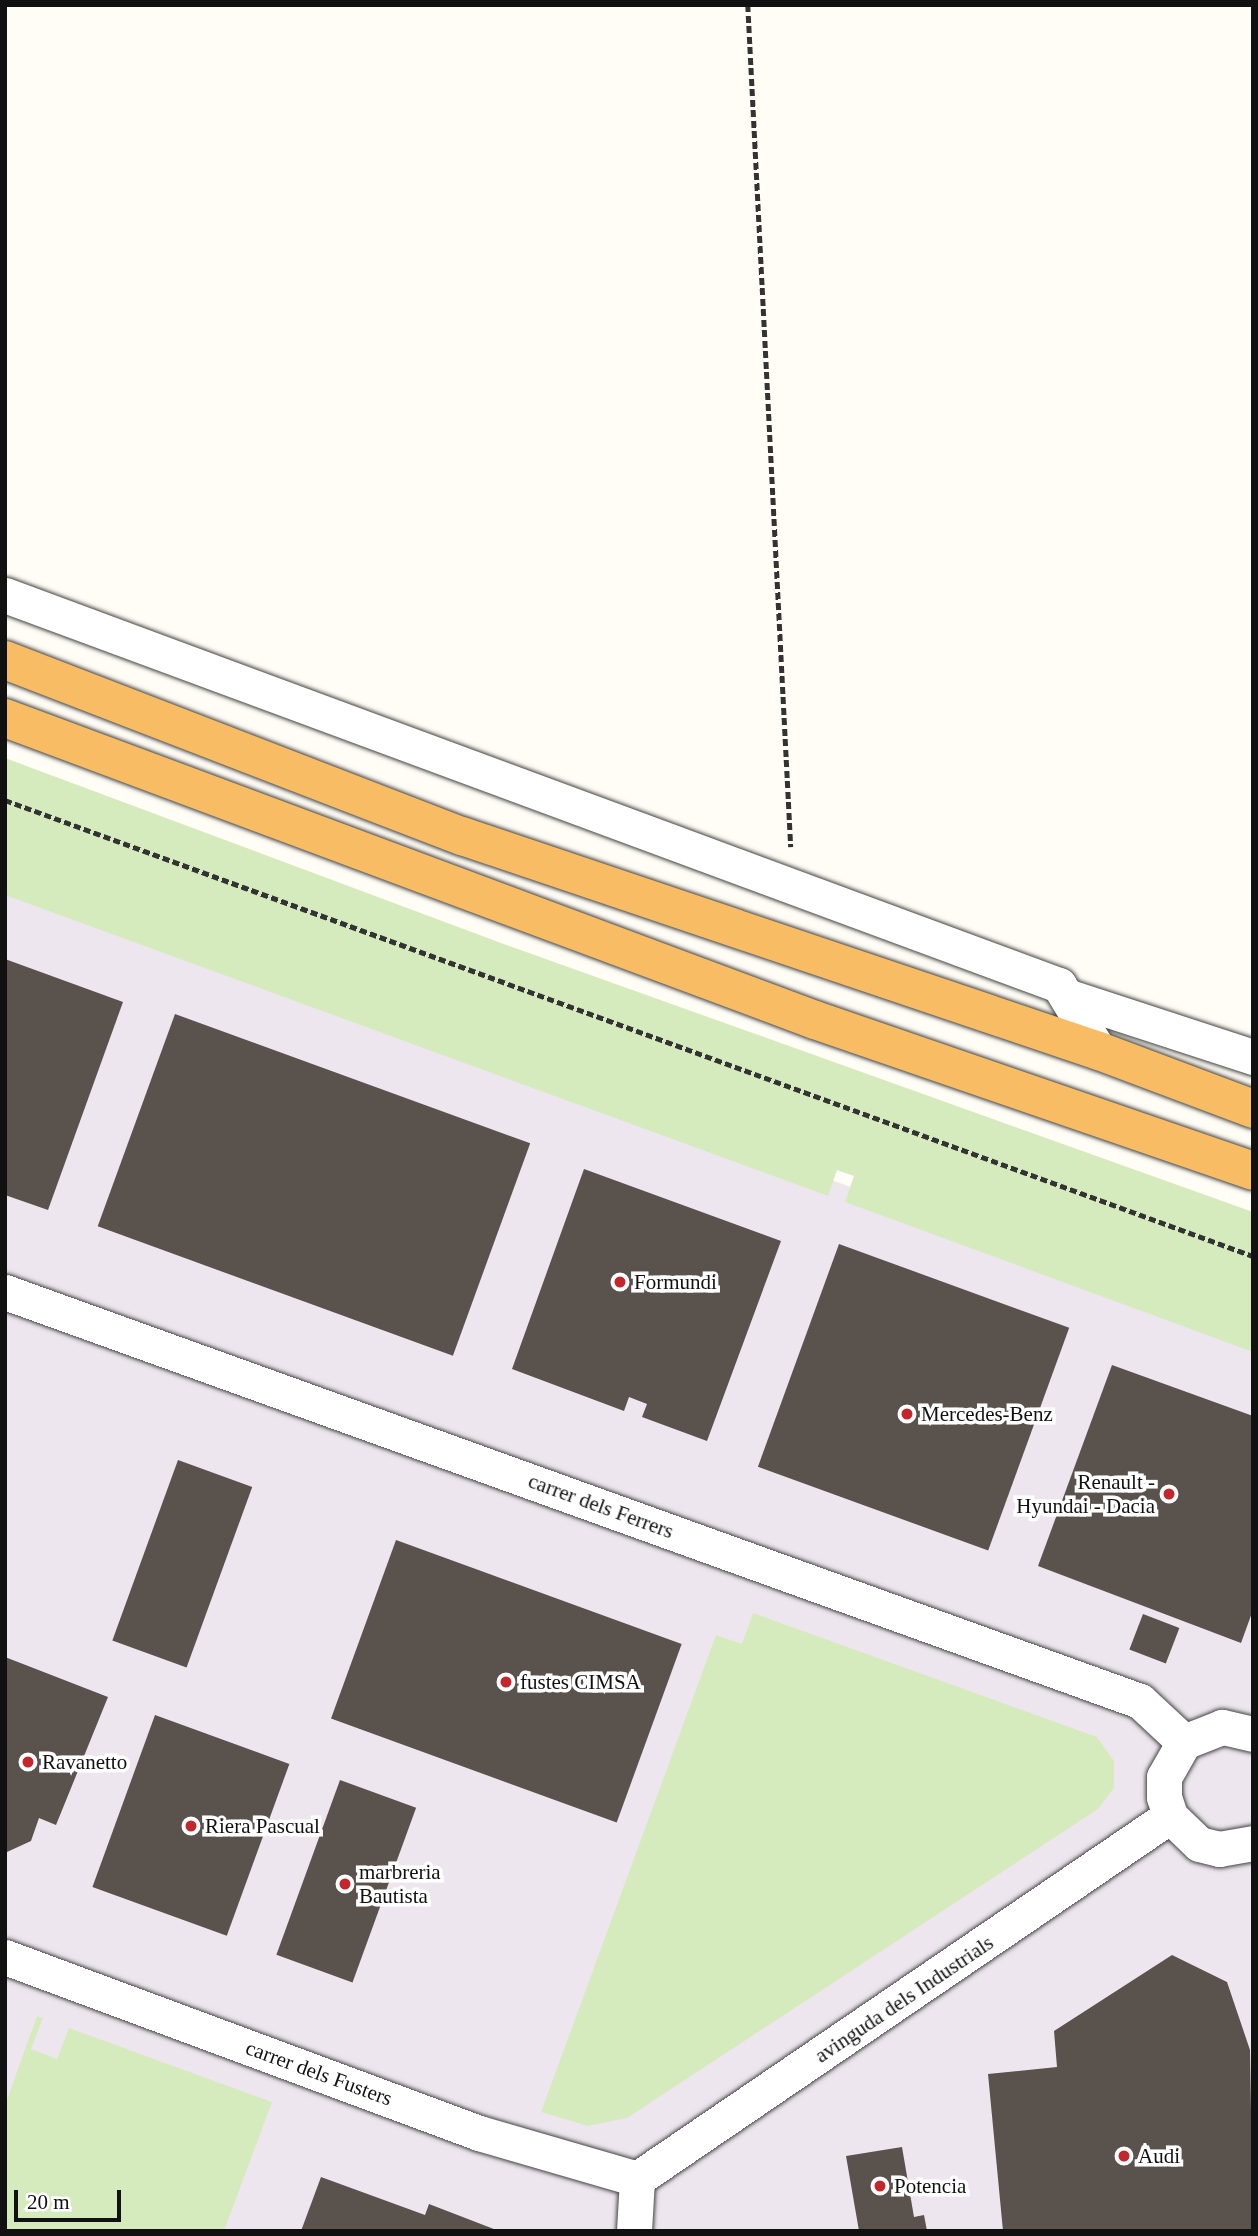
<!DOCTYPE html>
<style>
body{margin:0}
#map{position:relative;width:1258px;height:2236px;overflow:hidden;background:#fffdf5;font-family:Georgia,serif}
div>[style]{position:absolute}
.industrial>*{inset:0;background:#eee6ef}
.green>*{inset:0;background:#d5ebbd}
.building>*{inset:0;background:#5a524d;transform-origin:0 0}
.path>*{height:4.5px;margin-top:-2.25px;transform-origin:0;background:repeating-linear-gradient(90deg,#333 0 7px,transparent 0 10.5px)}
.roads{filter:drop-shadow(0 0 2px #444) drop-shadow(0 0 2px #444)}
.minor>*{height:35px;margin:-17.5px;padding:0 17.5px;transform-origin:17.5px;border-radius:17.5px;background:#fff}
.trunk>*{height:38px;margin:-19px;padding:0 19px;transform-origin:19px;border-radius:19px;background:#f7bc64}
.dots>*{width:19px;height:19px;translate:-50% -50%;box-sizing:border-box;border:4px solid #fff;border-radius:50%}
span{translate:-50% -50%;white-space:nowrap;text-align:center;line-height:1.15;-webkit-text-stroke:7px #fff;paint-order:stroke}
.poi-label{font-size:21px;color:#111}
.left{translate:0 -50%;text-align:left}
.right{translate:-100% -50%;text-align:right}
.street-label{font-size:21px;color:#111}
.frame{position:absolute;inset:0;border:7px solid #111;pointer-events:none}
.scale{position:absolute;left:14px;top:2190px;width:107px;height:32px;box-sizing:border-box;border:4px solid #111;border-top:0;padding-left:9px;font-size:21px;line-height:24px;white-space:nowrap;color:#111;-webkit-text-stroke:5px #fff;paint-order:stroke}
</style>
<div id="map">
<div class="industrial">
<div style="clip-path:polygon(5px 876px,1253px 1335px,1253px 2231px,5px 2231px)"></div>
</div>
<div class="green">
<div style="clip-path:polygon(5px 758px,501px 943px,1253px 1212px,1253px 1352px,845px 1202px,854px 1176px,837px 1170px,828px 1196px,5px 895px)"></div>
<div style="clip-path:polygon(753px 1613px,1097px 1737px,1114px 1761px,1114px 1788px,1098px 1809px,627px 2118px,588px 2126px,541px 2112px,716px 1635px,742px 1644px)"></div>
<div style="clip-path:polygon(37px 2016px,43px 2018px,31px 2049px,57px 2059px,69px 2028px,272px 2102px,224px 2231px,5px 2231px,5px 2105px)"></div>
</div>
<div class="building">
<div style="clip-path:polygon(5px 959px,123px 1002px,48px 1210px,5px 1195px)"></div>
<div style="left:175px;top:1014px;width:378px;height:226px;rotate:20deg"></div>
<div style="clip-path:polygon(584px 1169px,781px 1241px,707px 1441px,642px 1417px,647px 1404px,629px 1397px,624px 1411px,512px 1369px)"></div>
<div style="left:839px;top:1244px;width:245px;height:237px;rotate:20deg"></div>
<div style="clip-path:polygon(1112px 1365px,1253px 1416px,1253px 1610px,1241px 1643px,1038px 1566px)"></div>
<div style="left:178px;top:1460px;width:79px;height:192px;rotate:20deg"></div>
<div style="left:396px;top:1540px;width:304px;height:190px;rotate:20deg"></div>
<div style="left:1143px;top:1614px;width:39px;height:38px;rotate:21deg"></div>
<div style="clip-path:polygon(5px 1657px,108px 1697px,56px 1825px,39px 1818px,31px 1841px,7px 1852px)"></div>
<div style="left:155px;top:1715px;width:143px;height:183px;rotate:20deg"></div>
<div style="left:340px;top:1780px;width:81px;height:186px;rotate:20deg"></div>
<div style="clip-path:polygon(1172px 1955px,1227px 1982px,1250px 2050px,1253px 2231px,1003px 2231px,988px 2074px,1057px 2067px,1054px 2031px)"></div>
<div style="clip-path:polygon(902px 2147px,914px 2217px,924px 2215px,927px 2231px,859px 2231px,846px 2156px)"></div>
<div style="clip-path:polygon(321px 2177px,425px 2215px,429px 2204px,499px 2231px,301px 2231px)"></div>
</div>
<div class="path">
<div style="left:748px;top:5px;width:843px;rotate:87.08deg"></div>
<div style="left:5px;top:800px;width:1329px;rotate:20.07deg"></div>
</div>
<div class="roads">
<div class="minor">
<div style="left:5px;top:595px;width:1124px;rotate:20.31deg"></div>
<div style="left:1059px;top:985px;width:77px;rotate:58.8deg"></div>
<div style="left:1066px;top:996px;width:197px;rotate:18.1deg"></div>
<div style="left:5px;top:1292px;width:1206px;rotate:19.82deg"></div>
<div style="left:1140px;top:1701px;width:60px;rotate:43deg"></div>
<div style="left:1253px;top:1734px;width:32px;rotate:-167deg"></div>
<div style="left:1222px;top:1727px;width:41px;rotate:158.5deg"></div>
<div style="left:1184px;top:1742px;width:40px;rotate:119.7deg"></div>
<div style="left:1164px;top:1777px;width:20px;rotate:90deg"></div>
<div style="left:1164px;top:1797px;width:20px;rotate:72deg"></div>
<div style="left:1170px;top:1816px;width:40px;rotate:44deg"></div>
<div style="left:1199px;top:1844px;width:21px;rotate:14deg"></div>
<div style="left:1219px;top:1849px;width:35px;rotate:-10deg"></div>
<div style="left:5px;top:1957px;width:506px;rotate:20.37deg"></div>
<div style="left:479px;top:2133px;width:165px;rotate:16.2deg"></div>
<div style="left:637px;top:2179px;width:645px;rotate:-34.26deg"></div>
<div style="left:634px;top:2231px;width:52px;rotate:-86.7deg"></div>
</div>
<div class="trunk">
<div style="left:5px;top:660px;width:490px;rotate:21.1deg"></div>
<div style="left:462px;top:836px;width:672px;rotate:18.65deg"></div>
<div style="left:1099px;top:1051px;width:165px;rotate:20.6deg"></div>
<div style="left:5px;top:718px;width:864px;rotate:20.45deg"></div>
<div style="left:815px;top:1020px;width:463px;rotate:19deg"></div>
</div>
</div>
<div class="dots">
<div style="left:620px;top:1282px;background:#c4262e"></div>
<div style="left:907px;top:1414px;background:#c4262e"></div>
<div style="left:1169px;top:1494px;background:#c4262e"></div>
<div style="left:506px;top:1682px;background:#c4262e"></div>
<div style="left:28px;top:1762px;background:#c4262e"></div>
<div style="left:191px;top:1826px;background:#c4262e"></div>
<div style="left:345px;top:1884px;background:#c4262e"></div>
<div style="left:1124px;top:2156px;background:#c4262e"></div>
<div style="left:880px;top:2186px;background:#c4262e"></div>
</div>
<div class="poi-label">
<span class="left" style="left:634px;top:1282px">Formundi</span>
<span class="left" style="left:921px;top:1414px">Mercedes-Benz</span>
<span class="right" style="left:1155px;top:1494px">Renault -<br>Hyundai - Dacia</span>
<span class="left" style="left:520px;top:1682px">fustes CIMSA</span>
<span class="left" style="left:42px;top:1762px">Ravanetto</span>
<span class="left" style="left:205px;top:1826px">Riera Pascual</span>
<span class="left" style="left:359px;top:1884px">marbreria<br>Bautista</span>
<span class="left" style="left:1138px;top:2156px">Audi</span>
<span class="left" style="left:894px;top:2186px">Potencia</span>
</div>
<div class="street-label">
<span style="left:601px;top:1506px;rotate:20deg">carrer dels Ferrers</span>
<span style="left:904px;top:1999px;rotate:-34deg">avinguda dels Industrials</span>
<span style="left:319px;top:2073px;rotate:20deg">carrer dels Fusters</span>
</div>
<div class="frame"></div>
<div class="scale">20 m</div>
</div>
